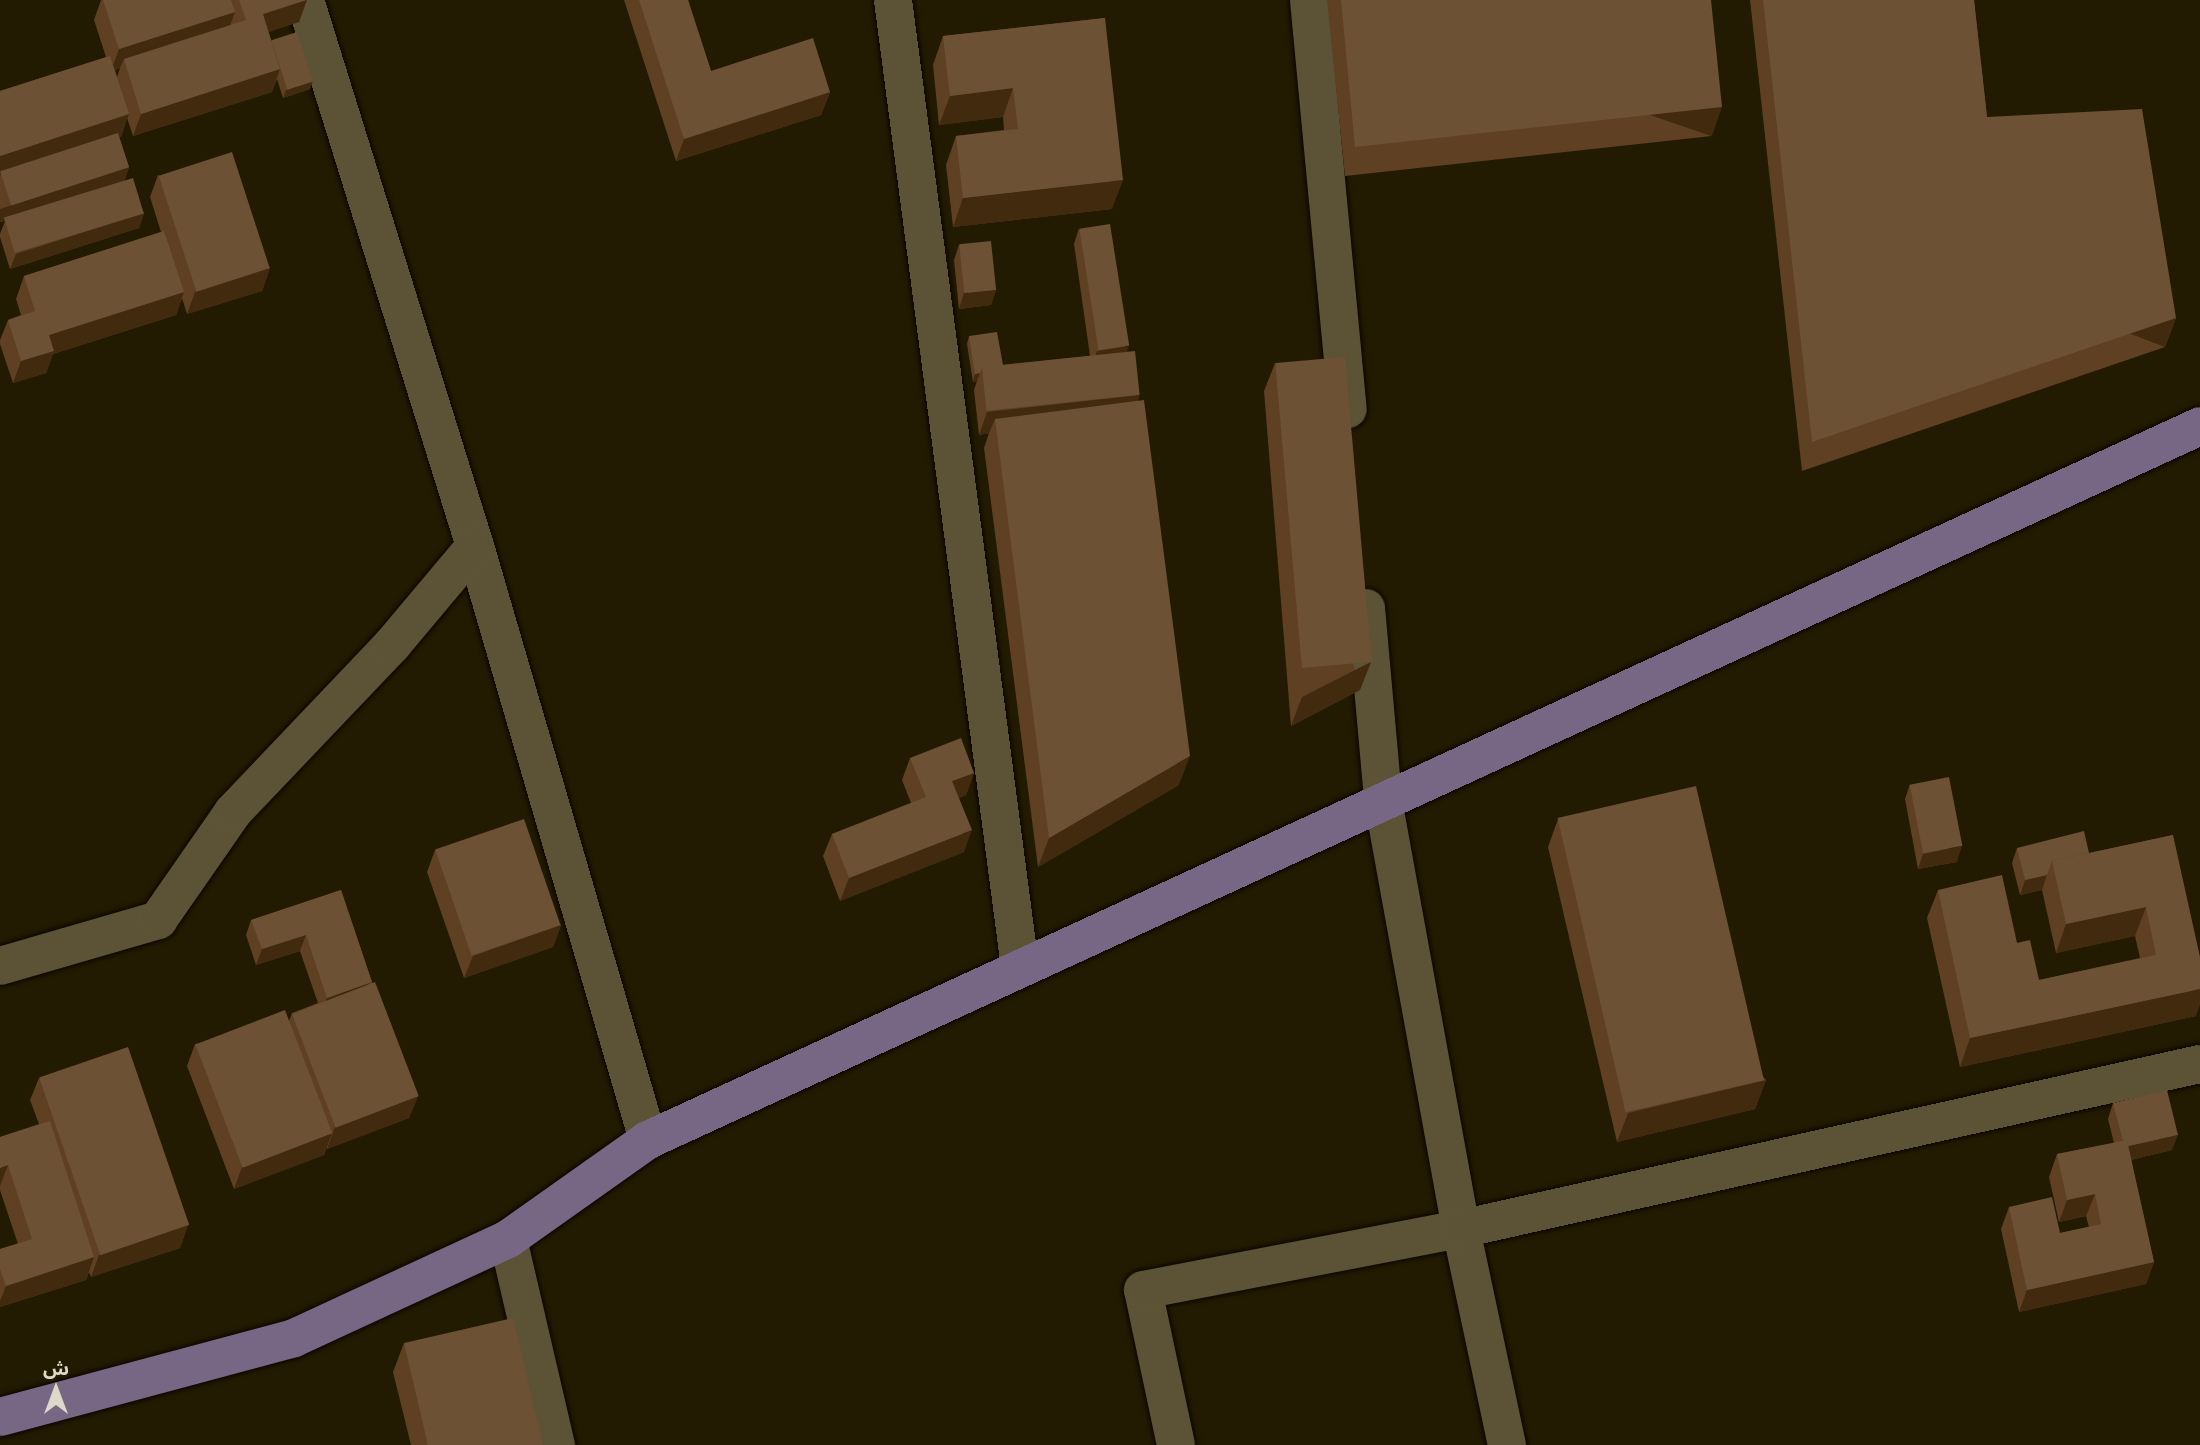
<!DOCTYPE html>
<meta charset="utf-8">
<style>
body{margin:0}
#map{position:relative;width:2200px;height:1445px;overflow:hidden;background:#221a01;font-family:"Titillium Web","Noto Sans Arabic",sans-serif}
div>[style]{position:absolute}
.roads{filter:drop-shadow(0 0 2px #0b0500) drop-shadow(0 0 2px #0b0500)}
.street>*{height:38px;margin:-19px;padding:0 19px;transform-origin:19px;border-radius:19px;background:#5c5337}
.primary>*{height:38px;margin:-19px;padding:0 19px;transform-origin:19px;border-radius:19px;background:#786784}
.wall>*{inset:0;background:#5f4023}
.shaded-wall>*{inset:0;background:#412a0e;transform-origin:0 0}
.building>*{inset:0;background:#6c5135;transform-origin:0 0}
span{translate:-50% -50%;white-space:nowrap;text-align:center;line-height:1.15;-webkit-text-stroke:5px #221a01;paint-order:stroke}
.north{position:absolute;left:21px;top:1354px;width:70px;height:70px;-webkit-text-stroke:5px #221a01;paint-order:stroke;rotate:0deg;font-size:19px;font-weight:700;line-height:28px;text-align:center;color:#ddd8c8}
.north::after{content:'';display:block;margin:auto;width:24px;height:32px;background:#ddd8c8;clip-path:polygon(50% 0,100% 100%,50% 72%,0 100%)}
</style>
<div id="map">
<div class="roads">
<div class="street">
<div style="left:305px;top:0;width:572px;rotate:72.71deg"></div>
<div style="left:475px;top:546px;width:619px;rotate:73.76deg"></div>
<div style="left:893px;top:0;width:975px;rotate:82.52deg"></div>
<div style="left:1309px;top:0;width:411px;rotate:84.6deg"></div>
<div style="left:1366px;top:608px;width:193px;rotate:84.9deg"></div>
<div style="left:1383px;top:800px;width:436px;rotate:79.7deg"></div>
<div style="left:1461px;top:1229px;width:221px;rotate:78deg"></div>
<div style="left:0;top:966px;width:165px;rotate:-16.2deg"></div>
<div style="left:158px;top:920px;width:131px;rotate:-55.2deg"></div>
<div style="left:233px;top:812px;width:231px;rotate:-46.4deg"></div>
<div style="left:392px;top:645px;width:129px;rotate:-50deg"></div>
<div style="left:508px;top:1239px;width:212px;rotate:76.9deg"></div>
<div style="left:1176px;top:1445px;width:158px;rotate:-102deg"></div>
<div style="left:1143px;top:1290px;width:324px;rotate:-10.9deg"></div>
<div style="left:1461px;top:1229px;width:757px;rotate:-12.59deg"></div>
</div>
<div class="primary">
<div style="left:0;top:1417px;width:304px;rotate:-15deg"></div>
<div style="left:294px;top:1338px;width:236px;rotate:-24.8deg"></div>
<div style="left:508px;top:1239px;width:171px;rotate:-35.3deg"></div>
<div style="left:648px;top:1140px;width:1708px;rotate:-24.7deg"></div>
</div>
</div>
<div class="wall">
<div style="clip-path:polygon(evenodd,101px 0,307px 0,299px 22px,268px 32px,271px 40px,310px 89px,283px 98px,277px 79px,272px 92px,133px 136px,127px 118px,121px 137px,119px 137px,129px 167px,124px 181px,144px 213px,139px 228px,10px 269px,0 237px,0 234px,5px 221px,0 222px,0 91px,106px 57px,94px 20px,101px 0,120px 68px,117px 77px,115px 70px,120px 68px)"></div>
<div style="clip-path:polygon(624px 0,688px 0,711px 71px,830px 92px,821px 115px,676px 161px)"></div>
<div style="clip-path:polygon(1327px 0,1711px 0,1712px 136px,1345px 176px)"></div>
<div style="clip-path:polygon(1750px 0,1974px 0,1987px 117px,2176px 318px,2165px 347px,1802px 471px)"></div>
<div style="clip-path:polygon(1105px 18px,1112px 209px,953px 227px,946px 165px,956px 136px,1004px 130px,1003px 117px,939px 125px,933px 65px,943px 36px)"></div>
<div style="clip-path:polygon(158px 175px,270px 268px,262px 291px,187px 314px,182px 298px,176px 315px,53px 354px,46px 373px,13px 383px,0 344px,0 340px,8px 320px,21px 315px,16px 299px,24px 276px,161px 232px,150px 197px)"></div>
<div style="clip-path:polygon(1079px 228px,1127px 351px,1138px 400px,1179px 785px,1038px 867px,984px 448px,989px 433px,979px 435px,974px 390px,977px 381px,973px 382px,967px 344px,969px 336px,1003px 365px,1090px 356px,1074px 244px)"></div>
<div style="clip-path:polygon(959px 245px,996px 290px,991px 305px,959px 309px,954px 260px)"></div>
<div style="clip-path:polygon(1275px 363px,1360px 690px,1291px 726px,1264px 391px)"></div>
<div style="clip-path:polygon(910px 758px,974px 773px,966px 795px,959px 798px,964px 852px,840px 901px,823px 856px,832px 834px,911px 803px,902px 780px)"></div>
<div style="clip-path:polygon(1910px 784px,1957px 862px,1918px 869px,1905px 799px)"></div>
<div style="clip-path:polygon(1558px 819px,1766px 1080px,1755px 1109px,1617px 1142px,1548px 847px)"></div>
<div style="clip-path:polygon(2173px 835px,2196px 1016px,1960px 1067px,1927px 918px,1938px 890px,2017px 943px,2039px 980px,2140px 958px,2135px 936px,2056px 953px,2042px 890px,2020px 895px,2012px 863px,2017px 848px,2089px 853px)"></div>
<div style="clip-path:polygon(435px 850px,561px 925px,553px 947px,464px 978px,427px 872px)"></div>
<div style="clip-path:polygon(341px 890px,372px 982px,418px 1096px,409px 1118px,327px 1149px,327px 1147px,324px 1155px,234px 1189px,187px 1066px,195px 1044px,289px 1021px,292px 1013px,318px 1003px,300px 951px,256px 965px,246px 935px,251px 920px)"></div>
<div style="clip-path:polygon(39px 1078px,188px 1225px,180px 1248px,91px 1277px,89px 1272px,86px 1280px,0 1307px,0 1249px,18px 1244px,0 1190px,0 1137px,39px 1124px,30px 1100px)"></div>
<div style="clip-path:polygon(2113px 1103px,2172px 1150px,2131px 1160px,2154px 1262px,2146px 1284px,2019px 1312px,2001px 1229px,2009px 1207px,2060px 1233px,2089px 1227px,2086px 1216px,2059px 1222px,2049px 1177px,2057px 1154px,2114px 1143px,2108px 1119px)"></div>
<div style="clip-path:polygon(404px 1343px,543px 1445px,411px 1445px,393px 1372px)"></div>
</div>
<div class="shaded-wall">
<div style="clip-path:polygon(307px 0,299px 22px,255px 36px,263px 14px)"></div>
<div style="clip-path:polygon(235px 12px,227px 34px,124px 59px,120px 68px,111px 71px,119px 49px)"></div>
<div style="clip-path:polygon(280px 69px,272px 92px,133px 136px,141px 114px)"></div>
<div style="clip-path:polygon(313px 81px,310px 89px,283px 98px,286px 90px)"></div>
<div style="clip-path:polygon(1013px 88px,1003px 117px,939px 125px,950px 96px)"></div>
<div style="clip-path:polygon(830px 92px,821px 115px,676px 161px,684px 139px)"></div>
<div style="left:1722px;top:107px;width:31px;height:369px;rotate:109deg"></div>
<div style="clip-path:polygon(129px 114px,121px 137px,0 175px,0 156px)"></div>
<div style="clip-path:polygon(129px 167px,124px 183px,0 222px,0 209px)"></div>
<div style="clip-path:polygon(1123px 180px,1112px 209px,953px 227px,963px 198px)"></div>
<div style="clip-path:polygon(144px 213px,139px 228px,10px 269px,16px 254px)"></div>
<div style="clip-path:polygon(270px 268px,262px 291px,187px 314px,195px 292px)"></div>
<div style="clip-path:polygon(996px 290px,991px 305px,959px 309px,964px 293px)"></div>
<div style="clip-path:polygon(184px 292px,176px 315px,53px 354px,46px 373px,13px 383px,21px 361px,49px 335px)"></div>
<div style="left:2176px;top:318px;width:31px;height:385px;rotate:111deg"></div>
<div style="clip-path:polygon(1129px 346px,1123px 362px,1092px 367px,1097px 351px)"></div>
<div style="clip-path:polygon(980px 373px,977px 381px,973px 382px,975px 374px)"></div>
<div style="clip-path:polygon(1140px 395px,1132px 417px,995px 419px,989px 433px,979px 435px,987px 412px)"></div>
<div style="clip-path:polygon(1371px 662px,1360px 690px,1291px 726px,1302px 697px)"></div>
<div style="clip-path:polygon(1190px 756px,1179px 785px,1038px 867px,1049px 838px)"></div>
<div style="clip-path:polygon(974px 773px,966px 795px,944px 804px,952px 781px)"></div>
<div style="clip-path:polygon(972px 830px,964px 852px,840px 901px,849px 878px)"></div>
<div style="clip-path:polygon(1962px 846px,1957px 862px,1918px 869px,1923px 854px)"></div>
<div style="clip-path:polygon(2047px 875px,2042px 890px,2020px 895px,2025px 880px)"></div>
<div style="clip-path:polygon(2146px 907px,2135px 936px,2056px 953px,2066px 924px)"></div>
<div style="clip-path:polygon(561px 925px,553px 947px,464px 978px,473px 956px)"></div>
<div style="clip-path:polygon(306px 935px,300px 951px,256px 965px,262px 949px)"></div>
<div style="clip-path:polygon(372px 982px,321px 1013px,327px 998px)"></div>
<div style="clip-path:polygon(2200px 989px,2200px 1005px,2196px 1016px,1960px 1067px,1970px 1038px)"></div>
<div style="clip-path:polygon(1766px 1080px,1755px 1109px,1617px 1142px,1628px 1113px)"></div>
<div style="clip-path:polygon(418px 1096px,409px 1118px,327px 1149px,335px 1127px)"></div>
<div style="clip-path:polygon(332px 1133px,324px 1155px,234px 1189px,242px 1167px)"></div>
<div style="clip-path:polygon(2178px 1135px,2172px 1150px,2119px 1163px,2124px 1147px)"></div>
<div style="clip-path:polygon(8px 1165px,0 1186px,0 1168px)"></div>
<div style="clip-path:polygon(2095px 1194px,2086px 1216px,2059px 1222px,2067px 1200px)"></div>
<div style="clip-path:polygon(188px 1225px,180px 1248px,91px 1277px,99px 1255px)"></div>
<div style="clip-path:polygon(94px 1257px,86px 1280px,0 1307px,0 1301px,6px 1286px)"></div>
<div style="clip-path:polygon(2154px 1262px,2146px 1284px,2019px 1312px,2027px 1290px)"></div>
</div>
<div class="building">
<div style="clip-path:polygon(103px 0,231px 0,235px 12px,119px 49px)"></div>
<div style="clip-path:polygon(239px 0,306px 0,263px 14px,280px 69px,141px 114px,124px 59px,246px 20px)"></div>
<div style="clip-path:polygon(639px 0,688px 0,711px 71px,813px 38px,830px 92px,684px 139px)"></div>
<div style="clip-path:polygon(1341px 0,1711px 0,1722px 107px,1355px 147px)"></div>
<div style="clip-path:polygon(1763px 0,1974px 0,1987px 117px,2142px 109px,2176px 318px,1812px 442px)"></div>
<div style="clip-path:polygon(1105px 18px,1123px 180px,963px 198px,956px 136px,1018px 129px,1013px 88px,950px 96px,943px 36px)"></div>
<div style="left:297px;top:32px;width:52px;height:27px;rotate:72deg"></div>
<div style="clip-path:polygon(110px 56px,129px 114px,0 156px,0 91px)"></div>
<div style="left:118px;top:133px;width:36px;height:124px;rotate:72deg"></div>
<div style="left:232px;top:152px;width:122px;height:77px;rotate:72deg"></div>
<div style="left:133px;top:178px;width:37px;height:135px;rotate:73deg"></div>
<div style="left:1110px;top:224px;width:123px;height:31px;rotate:81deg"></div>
<div style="clip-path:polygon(164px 231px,184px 292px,49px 335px,54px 351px,21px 361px,8px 320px,35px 311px,24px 276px)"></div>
<div style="left:991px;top:241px;width:49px;height:32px;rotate:84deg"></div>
<div style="clip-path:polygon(997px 332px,1003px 365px,982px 368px,980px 373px,975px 374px,969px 336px)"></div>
<div style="left:1135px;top:351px;width:44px;height:154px;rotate:84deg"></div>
<div style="left:1345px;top:357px;width:306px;height:70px;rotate:85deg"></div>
<div style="clip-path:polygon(1144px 400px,1190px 756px,1049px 838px,995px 419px)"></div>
<div style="clip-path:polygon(961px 738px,974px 773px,952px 781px,972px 830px,849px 878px,832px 834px,926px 797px,910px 758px)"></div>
<div style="left:1949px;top:777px;width:70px;height:40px;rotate:79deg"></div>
<div style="left:1696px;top:786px;width:302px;height:142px;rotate:77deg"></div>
<div style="left:524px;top:819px;width:112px;height:94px;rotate:71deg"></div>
<div style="clip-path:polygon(2084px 831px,2089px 853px,2052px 861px,2047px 875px,2025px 880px,2017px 848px)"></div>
<div style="clip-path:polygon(2173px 835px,2200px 957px,2200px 989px,1970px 1038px,1938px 890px,2002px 875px,2017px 943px,2030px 940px,2039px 980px,2156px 955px,2146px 907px,2066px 924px,2052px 861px)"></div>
<div style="clip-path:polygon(341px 890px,372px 982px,327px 998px,306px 935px,262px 949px,251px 920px)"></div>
<div style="left:375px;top:982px;width:122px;height:89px;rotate:69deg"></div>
<div style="left:285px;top:1010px;width:132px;height:96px;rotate:69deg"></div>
<div style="left:128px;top:1047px;width:188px;height:94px;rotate:71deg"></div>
<div style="clip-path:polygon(2167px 1090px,2178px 1135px,2128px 1146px,2127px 1140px,2123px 1141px,2113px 1103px)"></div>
<div style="clip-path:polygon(50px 1121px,94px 1257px,6px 1286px,0 1269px,0 1249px,32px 1239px,8px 1165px,0 1168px,0 1137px)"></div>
<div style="clip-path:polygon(2127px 1140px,2154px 1262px,2027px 1290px,2009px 1207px,2052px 1197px,2060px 1233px,2101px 1224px,2095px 1194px,2067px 1200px,2057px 1154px)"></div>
<div style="clip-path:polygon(513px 1318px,543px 1445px,428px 1445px,404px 1343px)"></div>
</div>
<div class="north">ش</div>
</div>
